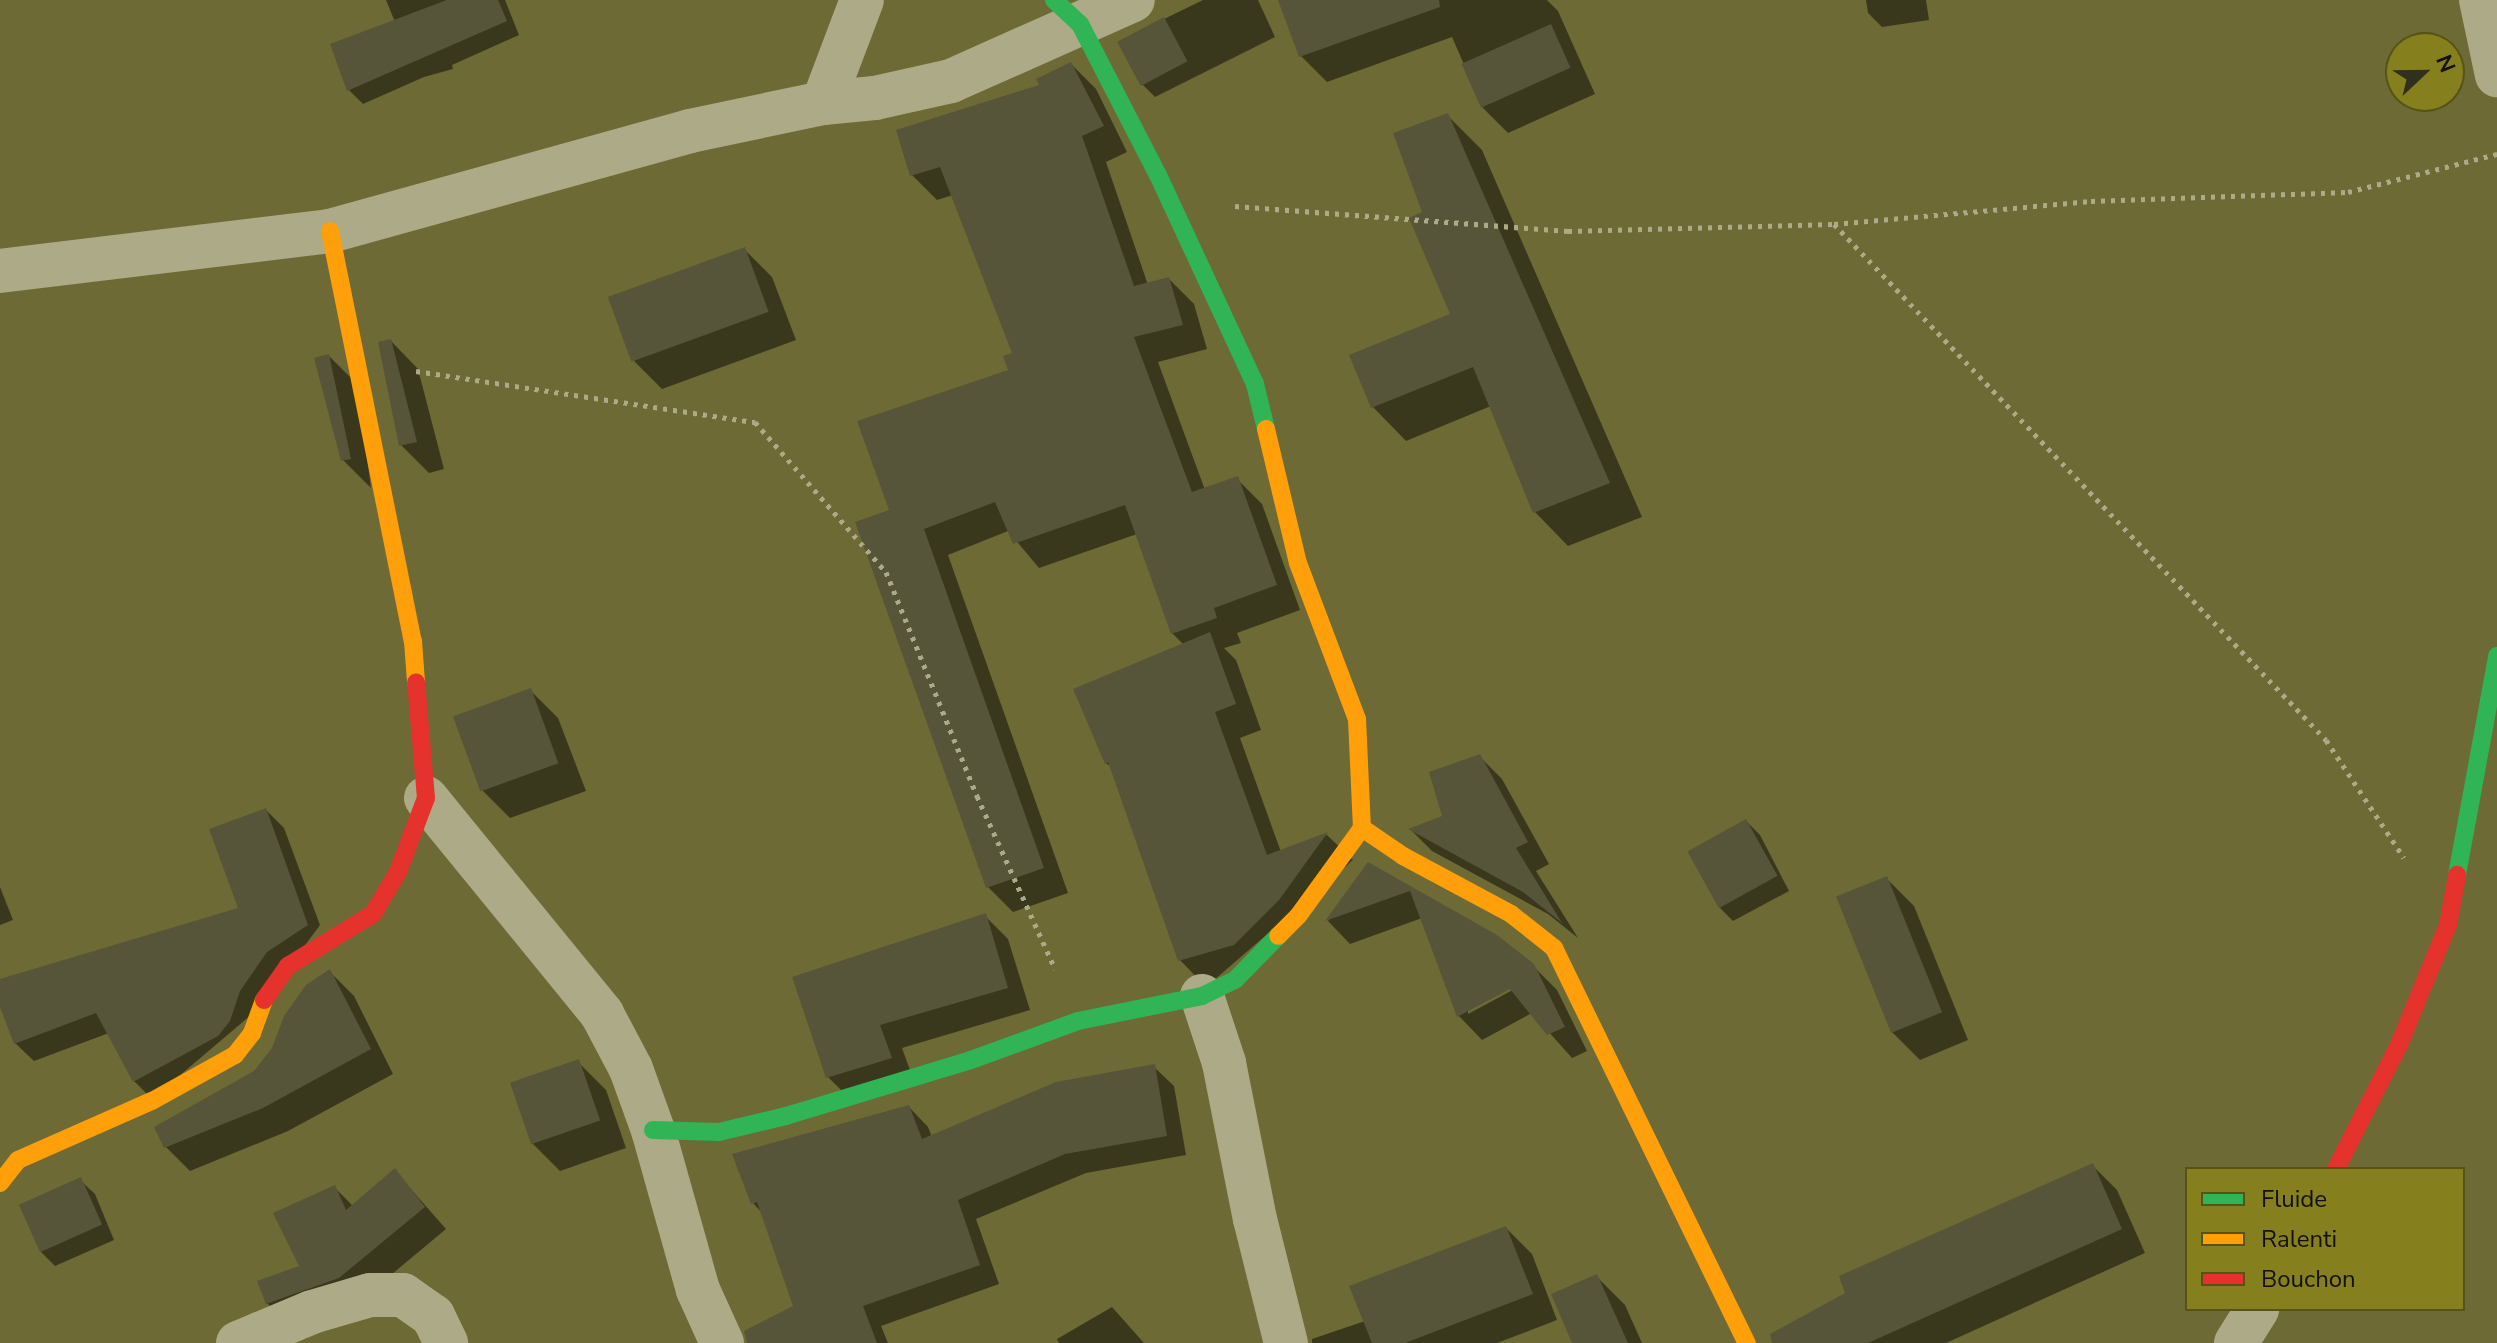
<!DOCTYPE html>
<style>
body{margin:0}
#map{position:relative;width:2497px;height:1343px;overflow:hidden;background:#6d6a35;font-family:"Nunito Sans",sans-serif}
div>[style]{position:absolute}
.shadow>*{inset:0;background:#0007}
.building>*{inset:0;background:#575539;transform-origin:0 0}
.path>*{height:5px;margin-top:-2.5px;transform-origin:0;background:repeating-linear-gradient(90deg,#adaa87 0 4px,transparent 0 10px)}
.street>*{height:44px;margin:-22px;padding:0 22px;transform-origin:22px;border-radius:22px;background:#adaa87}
.fast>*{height:18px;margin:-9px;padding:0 9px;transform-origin:9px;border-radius:9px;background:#30b455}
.slow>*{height:18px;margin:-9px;padding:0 9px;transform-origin:9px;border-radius:9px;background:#ff9f0a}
.jam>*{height:18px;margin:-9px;padding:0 9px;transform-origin:9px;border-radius:9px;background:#e5322d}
span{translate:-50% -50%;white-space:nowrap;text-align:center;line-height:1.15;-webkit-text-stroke:8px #857f1d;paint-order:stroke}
.legend{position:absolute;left:2185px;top:1167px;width:280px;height:144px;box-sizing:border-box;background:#857f1d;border:2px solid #575318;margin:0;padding:10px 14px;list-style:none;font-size:24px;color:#111}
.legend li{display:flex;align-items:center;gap:16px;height:40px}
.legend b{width:40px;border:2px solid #575318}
.north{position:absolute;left:2385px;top:32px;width:80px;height:80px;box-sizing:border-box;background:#857f1d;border:2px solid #575318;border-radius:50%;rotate:68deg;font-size:22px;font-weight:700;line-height:32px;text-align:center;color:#111}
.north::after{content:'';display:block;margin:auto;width:28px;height:36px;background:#31301e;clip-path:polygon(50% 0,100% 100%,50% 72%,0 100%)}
</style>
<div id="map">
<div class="shadow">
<div style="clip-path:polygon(386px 0,505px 0,519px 35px,452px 65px,453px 69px,424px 77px,363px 104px,349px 90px,395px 22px)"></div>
<div style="clip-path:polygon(1203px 0,1258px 0,1275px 37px,1155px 97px,1141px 83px,1119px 41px)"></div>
<div style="clip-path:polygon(1281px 0,1547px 0,1558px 11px,1595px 94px,1508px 133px,1483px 108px,1452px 37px,1327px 82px,1301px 56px)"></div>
<div style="clip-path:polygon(1866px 0,1926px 0,1929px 20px,1882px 27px,1868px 13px)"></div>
<div style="clip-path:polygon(1071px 64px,1096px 89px,1127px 152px,1106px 162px,1148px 285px,1169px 279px,1194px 304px,1207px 349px,1158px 362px,1205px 490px,1237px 479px,1262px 504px,1300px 610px,1237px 633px,1241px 643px,1224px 648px,1236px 660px,1261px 730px,1240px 738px,1281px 852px,1327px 835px,1353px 860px,1206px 987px,1180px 960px,1112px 768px,1106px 763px,1184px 645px,1172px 633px,1137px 534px,1039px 568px,1008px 531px,948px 555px,1068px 893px,1013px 912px,988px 887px,891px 511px,1010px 372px,1014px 355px,953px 195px,937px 200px,912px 175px)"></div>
<div style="clip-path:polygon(1448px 116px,1482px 150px,1642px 517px,1568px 546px,1535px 512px,1491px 406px,1406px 441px,1373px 407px,1453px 315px,1425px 213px)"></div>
<div style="clip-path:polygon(744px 249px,772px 277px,796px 340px,662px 389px,634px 361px)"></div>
<div style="clip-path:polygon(391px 341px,418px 369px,444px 469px,429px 473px,401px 445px)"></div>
<div style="clip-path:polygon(329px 356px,357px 384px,371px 488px,343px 460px)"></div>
<div style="clip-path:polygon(530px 690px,558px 718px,586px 791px,510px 818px,482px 790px)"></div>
<div style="clip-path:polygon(1479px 756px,1502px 779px,1549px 864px,1536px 871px,1578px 938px,1548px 914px,1432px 851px,1411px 830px,1445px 817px)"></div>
<div style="clip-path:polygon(266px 810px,284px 828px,320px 925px,258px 1009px,152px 1099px,134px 1081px,109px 1033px,34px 1061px,15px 1043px,0 1001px,0 981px,241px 909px)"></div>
<div style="clip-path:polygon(1746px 821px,1760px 835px,1789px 891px,1733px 921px,1719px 907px)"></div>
<div style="clip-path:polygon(evenodd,1369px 865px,1533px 966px,1557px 990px,1587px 1051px,1572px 1058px,1532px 1013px,1482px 1040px,1459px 1016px,1422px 918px,1350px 944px,1328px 921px,1369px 865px,1518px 983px,1520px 986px,1468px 1014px,1468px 1009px,1518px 983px)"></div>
<div style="clip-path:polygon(1886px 878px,1914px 906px,1968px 1040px,1920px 1060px,1892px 1032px)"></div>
<div style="clip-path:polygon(0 887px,13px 920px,0 925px)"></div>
<div style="clip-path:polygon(985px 916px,1008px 939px,1030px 1010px,902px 1048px,914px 1081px,851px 1100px,828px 1077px)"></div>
<div style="clip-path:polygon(330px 972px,354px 996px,393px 1074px,288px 1131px,190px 1171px,166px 1147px,256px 1072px)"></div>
<div style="clip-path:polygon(578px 1062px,606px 1090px,626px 1148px,560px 1171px,532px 1143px)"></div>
<div style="clip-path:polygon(1154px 1067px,1174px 1086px,1186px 1155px,1086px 1173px,976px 1219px,999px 1284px,881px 1326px,888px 1343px,749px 1343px,795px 1307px,763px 1214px,753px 1203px,909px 1107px,928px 1127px,932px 1137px)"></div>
<div style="clip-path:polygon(2092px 1165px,2117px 1190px,2145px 1253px,1946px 1343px,1773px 1343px)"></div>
<div style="clip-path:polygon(395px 1171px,446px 1229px,361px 1300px,289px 1325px,267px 1303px,301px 1267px,335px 1188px,353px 1206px)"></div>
<div style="clip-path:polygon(80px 1180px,95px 1194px,114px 1240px,55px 1266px,41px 1252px)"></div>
<div style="clip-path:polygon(1506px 1228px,1532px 1254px,1557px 1320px,1497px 1343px,1312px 1343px,1312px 1339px,1365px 1321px)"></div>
<div style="clip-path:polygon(1597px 1277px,1625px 1305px,1642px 1343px,1574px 1343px)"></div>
<div style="clip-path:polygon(1112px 1307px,1144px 1343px,1059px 1343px,1057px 1339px)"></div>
</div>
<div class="building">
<div style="clip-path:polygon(447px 0,498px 0,507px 21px,347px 91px,330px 44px)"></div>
<div style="clip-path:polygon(1278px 0,1439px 0,1440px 7px,1299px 57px)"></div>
<div style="left:1164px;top:17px;width:50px;height:53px;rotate:62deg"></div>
<div style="left:1551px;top:24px;width:48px;height:98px;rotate:66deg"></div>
<div style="clip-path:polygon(1071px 62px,1104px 126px,1082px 136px,1134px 286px,1169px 277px,1183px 325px,1134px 337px,1192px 492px,1238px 476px,1277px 585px,1214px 608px,1217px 618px,1171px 634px,1125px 505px,1013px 544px,995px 502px,924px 529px,1044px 868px,986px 888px,855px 522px,889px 510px,857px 421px,1008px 370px,1003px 356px,1012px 353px,940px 167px,910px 176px,896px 130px,1039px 85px,1036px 79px)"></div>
<div style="clip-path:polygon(1448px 113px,1610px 483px,1533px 513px,1473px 367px,1371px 408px,1349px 355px,1450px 314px,1409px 218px,1422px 212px,1393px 133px)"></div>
<div style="left:745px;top:247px;width:69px;height:146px;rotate:70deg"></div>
<div style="clip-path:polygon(391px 339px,417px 442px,399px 446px,378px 342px)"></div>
<div style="clip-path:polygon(329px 354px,351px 459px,341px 461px,314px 358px)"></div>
<div style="clip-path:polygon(1210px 632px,1236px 704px,1215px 712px,1267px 855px,1328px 832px,1279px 900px,1234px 945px,1178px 961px,1108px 762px,1105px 764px,1073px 689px)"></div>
<div style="left:531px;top:688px;width:80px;height:83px;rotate:70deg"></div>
<div style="clip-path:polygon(1480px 754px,1528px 842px,1516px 848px,1562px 923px,1523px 892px,1408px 829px,1442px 816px,1429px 772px)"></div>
<div style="clip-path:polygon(266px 808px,308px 925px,267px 952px,240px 991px,230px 1021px,218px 1036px,133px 1082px,96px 1013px,14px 1044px,0 1007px,0 979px,238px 908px,209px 829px)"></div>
<div style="left:1746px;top:819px;width:65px;height:67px;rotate:61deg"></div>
<div style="clip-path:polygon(1368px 862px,1497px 935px,1534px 964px,1565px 1027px,1547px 1035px,1510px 989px,1457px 1017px,1410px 891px,1325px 921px)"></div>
<div style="left:1887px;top:876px;width:147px;height:55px;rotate:68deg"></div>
<div style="clip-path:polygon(986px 913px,1008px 988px,880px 1025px,892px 1058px,826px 1078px,792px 977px)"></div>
<div style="clip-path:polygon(330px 969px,371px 1049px,263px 1108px,164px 1148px,154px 1127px,254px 1071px,272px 1048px,284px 1016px,306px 985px)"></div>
<div style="left:579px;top:1059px;width:65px;height:73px;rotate:71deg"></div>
<div style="clip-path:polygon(1155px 1064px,1167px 1136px,1065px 1154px,958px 1200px,980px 1265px,863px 1306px,877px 1343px,747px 1343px,744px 1331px,793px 1306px,757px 1202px,751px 1204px,732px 1154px,909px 1105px,922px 1139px,1056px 1082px)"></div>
<div style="clip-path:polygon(2093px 1163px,2122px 1229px,1868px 1343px,1772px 1343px,1770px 1334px,1845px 1293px,1839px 1276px)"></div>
<div style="clip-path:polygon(395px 1168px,425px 1207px,339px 1278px,266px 1304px,257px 1281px,299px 1266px,273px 1213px,335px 1185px,346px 1210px)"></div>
<div style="left:81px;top:1177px;width:52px;height:68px;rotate:66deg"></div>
<div style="clip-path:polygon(1506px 1226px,1533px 1294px,1405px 1343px,1372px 1343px,1349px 1286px)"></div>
<div style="clip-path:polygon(1597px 1274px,1628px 1343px,1572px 1343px,1551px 1294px)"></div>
</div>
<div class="path">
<div style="left:1235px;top:206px;width:334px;rotate:4.3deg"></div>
<div style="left:1568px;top:231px;width:266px;rotate:-1.5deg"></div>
<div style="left:1834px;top:224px;width:713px;rotate:46.36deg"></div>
<div style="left:2326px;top:740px;width:141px;rotate:56.5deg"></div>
<div style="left:1834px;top:224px;width:258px;rotate:-5.1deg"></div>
<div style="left:2091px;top:201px;width:257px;rotate:-2deg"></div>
<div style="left:2348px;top:192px;width:154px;rotate:-14.3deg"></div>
<div style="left:416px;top:371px;width:343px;rotate:8.6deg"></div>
<div style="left:755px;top:422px;width:199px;rotate:48.9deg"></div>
<div style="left:886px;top:572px;width:242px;rotate:67.9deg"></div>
<div style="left:977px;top:796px;width:190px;rotate:65.7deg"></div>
</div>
<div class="street">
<div style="left:2481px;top:0;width:77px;rotate:78deg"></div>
<div style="left:823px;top:103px;width:110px;rotate:-69.3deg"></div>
<div style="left:0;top:271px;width:332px;rotate:-6.9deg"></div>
<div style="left:330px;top:231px;width:374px;rotate:-15.5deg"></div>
<div style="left:690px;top:131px;width:136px;rotate:-11.9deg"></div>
<div style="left:823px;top:103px;width:52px;rotate:-5.5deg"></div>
<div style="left:875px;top:98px;width:78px;rotate:-12.6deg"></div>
<div style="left:951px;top:81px;width:199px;rotate:-24deg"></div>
<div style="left:426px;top:798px;width:279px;rotate:50.8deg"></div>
<div style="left:602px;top:1014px;width:62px;rotate:62.2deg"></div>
<div style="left:631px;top:1069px;width:65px;rotate:70.2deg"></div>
<div style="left:653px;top:1130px;width:166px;rotate:74.3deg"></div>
<div style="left:698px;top:1290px;width:58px;rotate:65.6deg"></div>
<div style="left:1202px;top:996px;width:71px;rotate:71.8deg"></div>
<div style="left:1224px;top:1063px;width:159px;rotate:78.8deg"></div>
<div style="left:1255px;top:1219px;width:128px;rotate:76deg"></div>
<div style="left:238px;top:1343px;width:80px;rotate:-22.7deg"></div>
<div style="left:312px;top:1312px;width:60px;rotate:-16.3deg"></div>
<div style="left:370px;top:1295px;width:33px"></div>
<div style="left:403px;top:1295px;width:37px;rotate:35deg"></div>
<div style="left:433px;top:1316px;width:30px;rotate:64deg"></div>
<div style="left:2236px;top:1343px;width:40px;rotate:-58deg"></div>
</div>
<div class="fast">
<div style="left:1054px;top:0;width:35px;rotate:43deg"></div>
<div style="left:1080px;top:24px;width:170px;rotate:62.7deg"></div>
<div style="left:1158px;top:175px;width:230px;rotate:65.1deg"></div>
<div style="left:1255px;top:384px;width:46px;rotate:76.3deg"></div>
<div style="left:2457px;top:875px;width:223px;rotate:-79.6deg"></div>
<div style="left:653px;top:1130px;width:66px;rotate:1.7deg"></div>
<div style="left:719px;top:1132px;width:69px;rotate:-13.4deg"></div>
<div style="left:786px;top:1116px;width:193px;rotate:-16.8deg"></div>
<div style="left:971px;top:1060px;width:114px;rotate:-20deg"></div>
<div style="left:1078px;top:1021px;width:126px;rotate:-11.4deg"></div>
<div style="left:1202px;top:996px;width:37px;rotate:-26deg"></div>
<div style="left:1235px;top:980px;width:62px;rotate:-45.7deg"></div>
</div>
<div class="slow">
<div style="left:330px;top:231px;width:418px;rotate:78.6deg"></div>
<div style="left:413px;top:641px;width:41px;rotate:85.8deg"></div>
<div style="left:1266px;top:429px;width:138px;rotate:76.6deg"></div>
<div style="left:1298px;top:563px;width:167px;rotate:69.3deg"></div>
<div style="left:1357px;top:719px;width:109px;rotate:87.4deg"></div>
<div style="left:1362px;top:828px;width:109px;rotate:126deg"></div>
<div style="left:1298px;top:916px;width:28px;rotate:135deg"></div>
<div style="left:1362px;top:828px;width:50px;rotate:34.3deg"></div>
<div style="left:1403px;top:856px;width:123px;rotate:28.2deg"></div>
<div style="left:1511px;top:914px;width:55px;rotate:38.3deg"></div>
<div style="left:1554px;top:948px;width:440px;rotate:64deg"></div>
<div style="left:0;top:1183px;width:29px;rotate:-52deg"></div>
<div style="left:18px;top:1160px;width:146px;rotate:-23.8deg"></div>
<div style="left:152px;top:1101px;width:95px;rotate:-29deg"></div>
<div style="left:235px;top:1055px;width:28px;rotate:-52deg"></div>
<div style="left:252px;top:1033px;width:35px;rotate:-70deg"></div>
</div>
<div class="jam">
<div style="left:264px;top:1000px;width:42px;rotate:-54.8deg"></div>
<div style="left:288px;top:966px;width:100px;rotate:-31.5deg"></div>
<div style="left:373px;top:914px;width:49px;rotate:-59.2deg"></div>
<div style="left:398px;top:872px;width:79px;rotate:-69.3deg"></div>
<div style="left:426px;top:798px;width:116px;rotate:-94.9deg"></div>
<div style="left:2336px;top:1169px;width:139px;rotate:-63.1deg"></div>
<div style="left:2399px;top:1045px;width:130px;rotate:-67.8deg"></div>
<div style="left:2448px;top:925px;width:51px;rotate:-79.8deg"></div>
</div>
<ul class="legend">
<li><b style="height:10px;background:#30b455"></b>Fluide</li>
<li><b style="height:10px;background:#ff9f0a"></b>Ralenti</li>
<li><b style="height:10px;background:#e5322d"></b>Bouchon</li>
</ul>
<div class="north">N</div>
</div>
